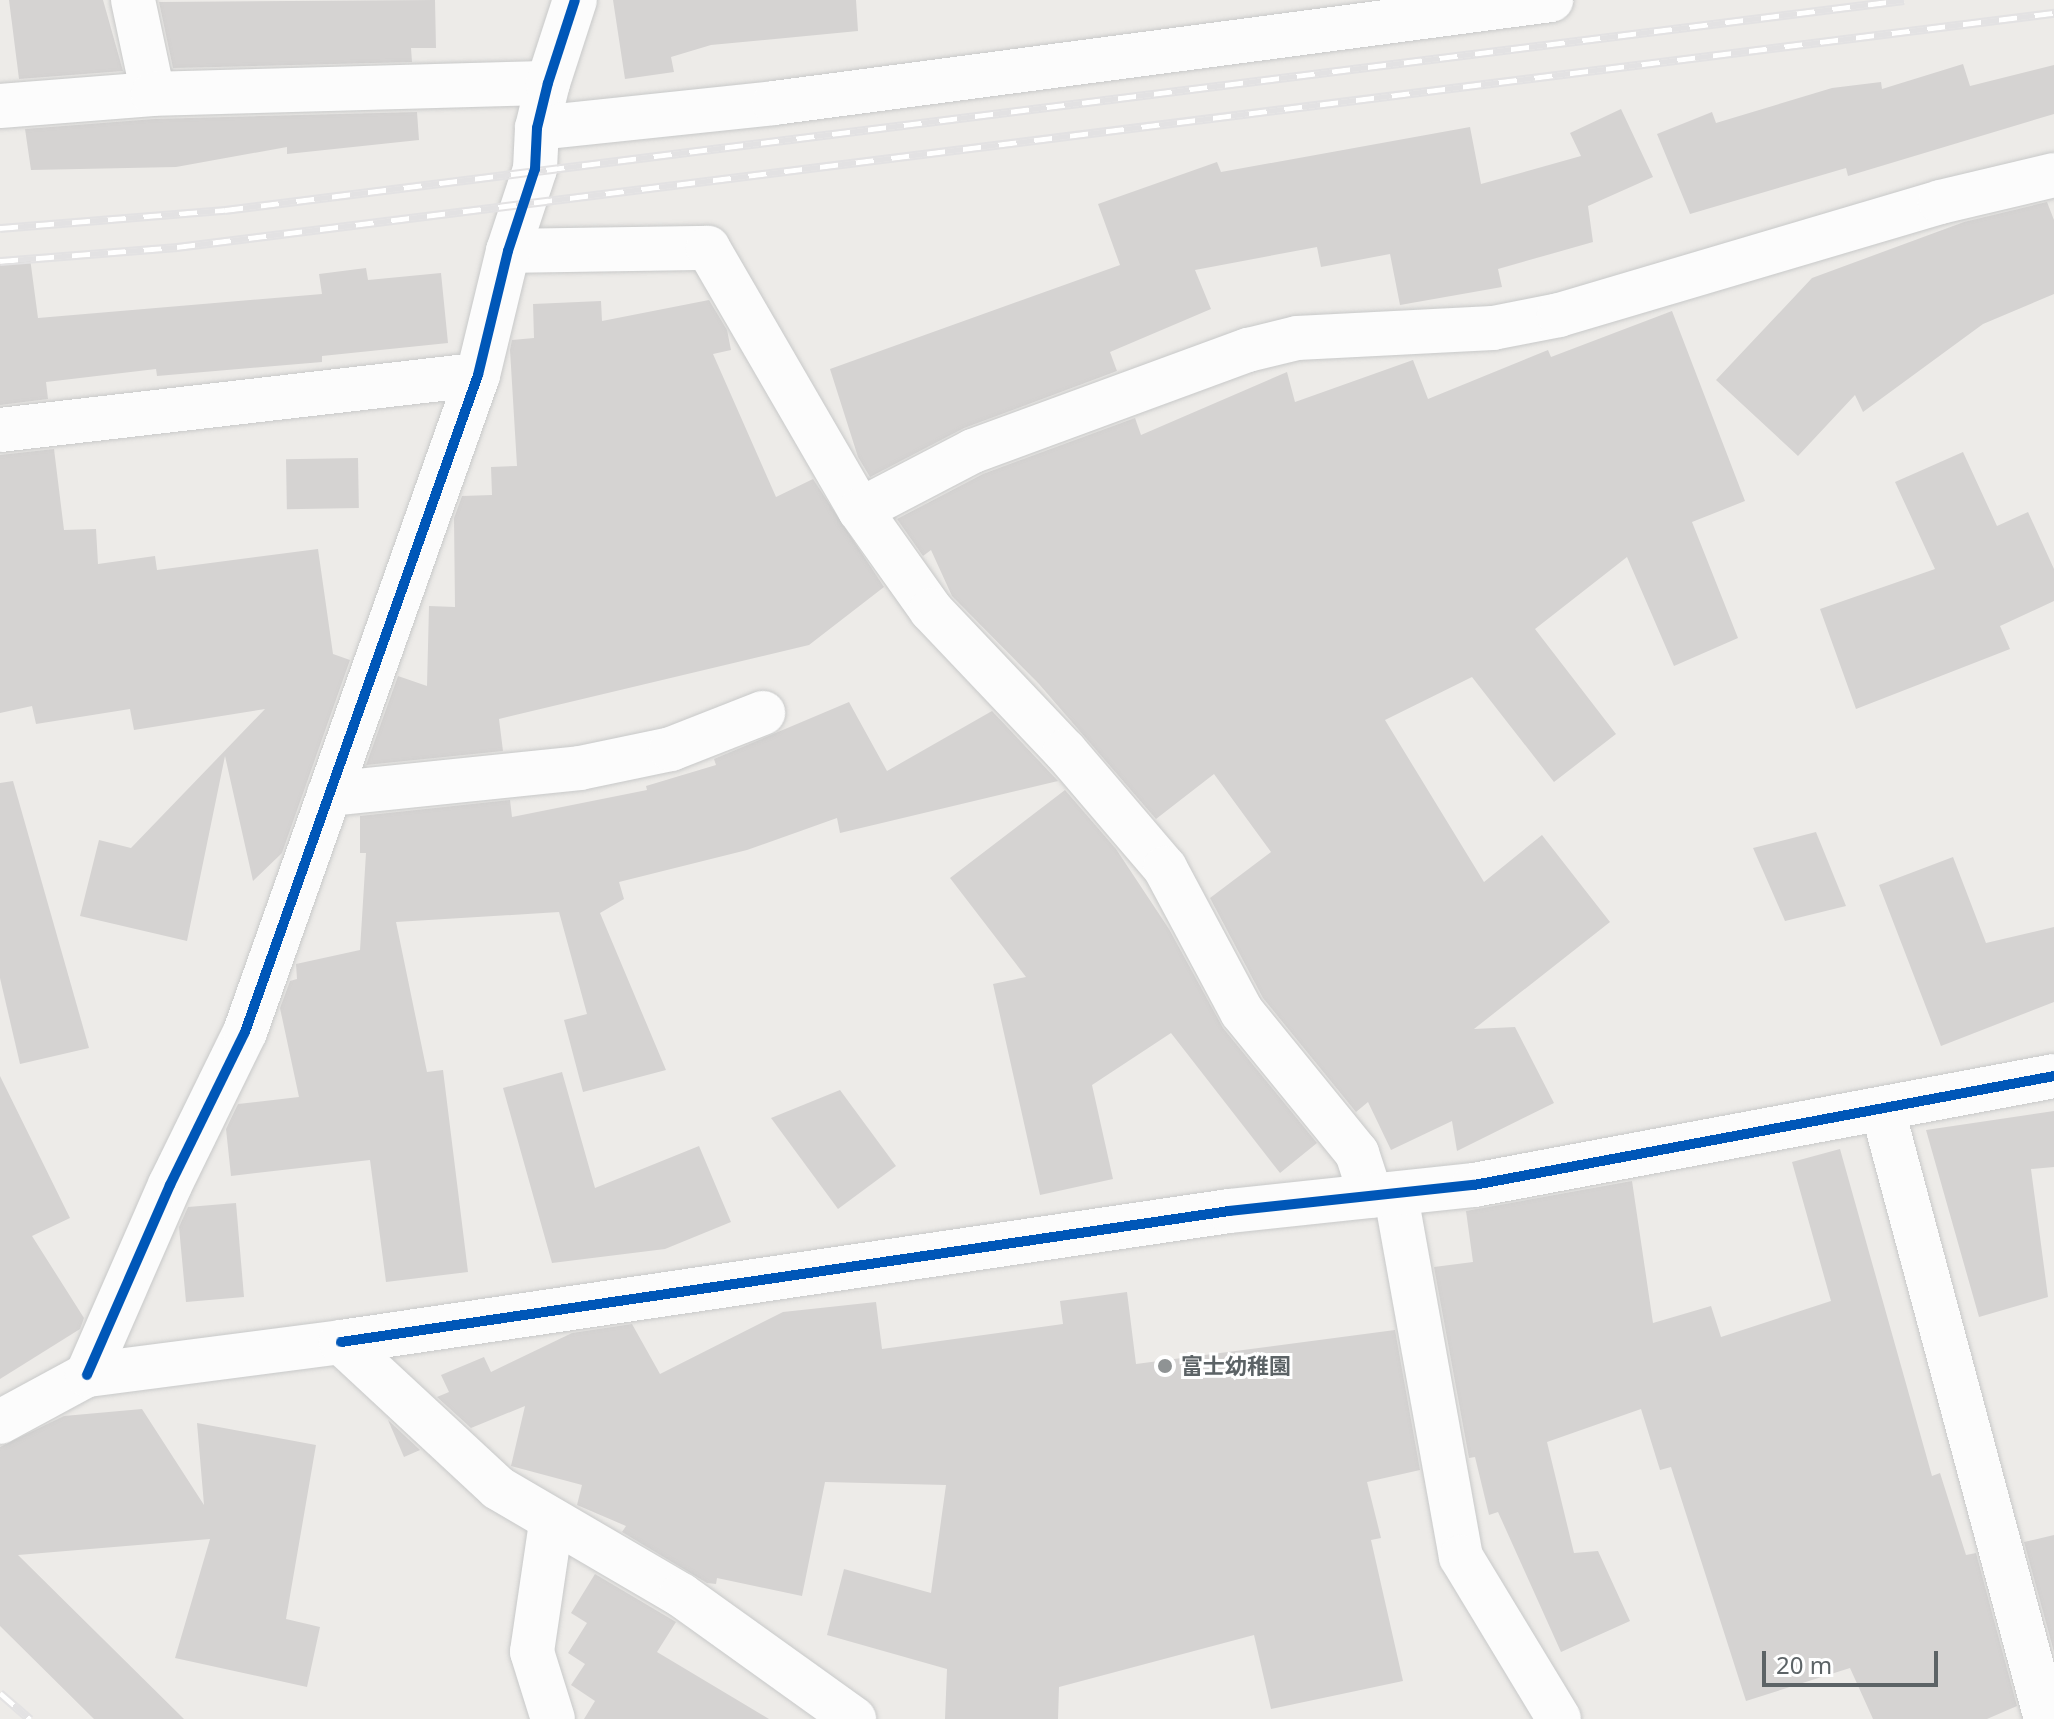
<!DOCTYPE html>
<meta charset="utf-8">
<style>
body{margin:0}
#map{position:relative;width:2054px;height:1719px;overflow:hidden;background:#edebe8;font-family:"Noto Sans","Noto Sans JP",sans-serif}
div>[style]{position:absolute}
.building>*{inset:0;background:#d5d3d2;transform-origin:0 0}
.roads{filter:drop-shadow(0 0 2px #c8c9c9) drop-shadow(0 0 2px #c8c9c9)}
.minor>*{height:44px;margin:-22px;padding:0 22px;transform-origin:22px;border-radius:22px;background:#fcfcfc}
.rail>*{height:9px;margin-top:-4.5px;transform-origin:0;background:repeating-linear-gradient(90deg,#fff 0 18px,#e3e2e3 0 36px);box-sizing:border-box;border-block:2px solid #e3e2e3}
.cycleway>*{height:10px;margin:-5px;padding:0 5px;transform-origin:5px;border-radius:5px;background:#0057b8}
.dots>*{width:22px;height:22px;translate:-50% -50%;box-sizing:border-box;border:4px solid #fff;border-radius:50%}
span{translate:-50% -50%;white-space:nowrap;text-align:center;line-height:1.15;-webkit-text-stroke:6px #fff;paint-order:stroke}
.poi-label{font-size:22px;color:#5c6366;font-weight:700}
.left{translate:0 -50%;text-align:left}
.scale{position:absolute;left:1762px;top:1651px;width:176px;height:36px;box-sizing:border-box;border:4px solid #5c6366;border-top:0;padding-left:10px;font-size:24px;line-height:28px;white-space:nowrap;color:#5c6366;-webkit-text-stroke:6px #fff;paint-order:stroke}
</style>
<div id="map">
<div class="building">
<div style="clip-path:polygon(9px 0,103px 0,123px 71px,19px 79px)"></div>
<div style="clip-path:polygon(435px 0,436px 48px,411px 48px,412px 62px,173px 68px,159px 2px)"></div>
<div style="clip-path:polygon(613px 0,856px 0,858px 31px,711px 45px,671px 57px,674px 72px,625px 79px)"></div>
<div style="clip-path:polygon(1963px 64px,1970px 86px,2054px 65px,2054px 114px,1848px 176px,1846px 168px,1690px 214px,1657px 134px,1712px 112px,1716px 123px,1832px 88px,1881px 82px,1882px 89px)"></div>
<div style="clip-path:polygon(1621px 109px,1653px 177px,1588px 206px,1593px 242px,1498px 269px,1502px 287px,1400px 305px,1390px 254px,1321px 267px,1317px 247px,1195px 270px,1211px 309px,1110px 352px,1117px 371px,964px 428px,870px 477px,858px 457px,830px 369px,1120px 265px,1098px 204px,1217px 162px,1221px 172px,1470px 127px,1481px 184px,1581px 156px,1570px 133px)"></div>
<div style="clip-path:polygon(417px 112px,419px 140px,287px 154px,287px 147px,176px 167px,31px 170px,25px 129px,154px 119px)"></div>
<div style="clip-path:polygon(2047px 202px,2054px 220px,2054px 294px,1983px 324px,1863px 412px,1855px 395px,1798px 456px,1716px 380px,1812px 278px,1964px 222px)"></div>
<div style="clip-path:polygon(30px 258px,38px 318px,322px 294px,319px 274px,366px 268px,368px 280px,441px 273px,448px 343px,322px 356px,322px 362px,157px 376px,156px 369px,46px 382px,48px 399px,0 405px,0 260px)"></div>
<div style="clip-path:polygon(709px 300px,727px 330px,731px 350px,713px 354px,776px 497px,813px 479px,884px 587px,809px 645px,499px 719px,503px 751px,366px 765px,398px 676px,427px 686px,429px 606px,455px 607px,454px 518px,462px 496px,492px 495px,491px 467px,517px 466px,510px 350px,512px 340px,534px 338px,533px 304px,601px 301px,602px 321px)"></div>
<div style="clip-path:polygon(1672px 311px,1745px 501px,1692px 522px,1738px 638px,1674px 666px,1627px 557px,1535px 629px,1616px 734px,1554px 782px,1472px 677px,1385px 720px,1484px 882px,1542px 835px,1610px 922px,1474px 1029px,1515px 1027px,1554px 1103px,1457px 1151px,1452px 1121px,1391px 1150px,1368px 1102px,1356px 1112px,1263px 998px,1210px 898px,1271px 852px,1214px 774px,1156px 819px,1039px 684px,952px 596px,931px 550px,923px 556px,897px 519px,983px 474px,1135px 418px,1141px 435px,1287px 372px,1295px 402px,1413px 360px,1428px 399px,1548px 350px,1551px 357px)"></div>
<div style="clip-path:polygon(54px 449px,64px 530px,96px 529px,98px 564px,155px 556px,157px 570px,318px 549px,333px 654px,350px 660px,282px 853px,253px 881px,225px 756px,187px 941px,80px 916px,99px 840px,131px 848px,265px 709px,134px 730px,130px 709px,36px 724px,32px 706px,0 713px,0 455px)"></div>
<div style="clip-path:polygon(1963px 452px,1997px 526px,2028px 512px,2054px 569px,2054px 601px,2000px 626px,2010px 649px,1856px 709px,1820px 609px,1935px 569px,1895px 482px)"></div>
<div style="left:358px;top:458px;width:50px;height:72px;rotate:89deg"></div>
<div style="clip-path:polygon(849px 702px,887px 771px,992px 711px,1058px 781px,840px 833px,837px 818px,747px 850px,619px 882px,624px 899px,600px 913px,666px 1070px,583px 1092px,564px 1020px,587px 1014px,559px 912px,396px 922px,427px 1072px,443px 1070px,468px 1272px,386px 1282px,370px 1160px,231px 1176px,226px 1129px,238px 1104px,299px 1097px,280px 1008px,290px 981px,297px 979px,296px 964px,360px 950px,366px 853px,360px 853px,360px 816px,510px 800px,512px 817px,647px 790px,646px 786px,716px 765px,714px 759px)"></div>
<div style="clip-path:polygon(13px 781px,89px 1048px,20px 1064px,0 978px,0 783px)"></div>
<div style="clip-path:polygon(1065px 790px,1116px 849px,1169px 929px,1223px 1028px,1317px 1143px,1280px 1173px,1171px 1033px,1092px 1085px,1113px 1179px,1040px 1195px,993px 984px,1026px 977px,950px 878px)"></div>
<div style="clip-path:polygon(1816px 832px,1846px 906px,1785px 921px,1753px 848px)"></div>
<div style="clip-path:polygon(1953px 857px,1986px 943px,2054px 927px,2054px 1002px,1941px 1046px,1879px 885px)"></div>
<div style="clip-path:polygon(562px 1072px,595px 1188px,699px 1146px,731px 1222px,665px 1249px,552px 1263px,503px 1088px)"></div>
<div style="clip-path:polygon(0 1076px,70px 1218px,32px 1236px,84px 1318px,80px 1329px,0 1379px)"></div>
<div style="clip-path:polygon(840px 1090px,896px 1166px,838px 1209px,771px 1118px)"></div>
<div style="clip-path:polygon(2054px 1111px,2054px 1167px,2031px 1169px,2048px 1297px,1979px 1317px,1926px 1130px)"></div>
<div style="clip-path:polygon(1840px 1149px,1932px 1476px,1940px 1473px,1966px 1555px,1976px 1553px,2017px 1706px,1987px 1719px,1873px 1719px,1850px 1668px,1746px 1701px,1671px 1467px,1660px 1470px,1641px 1409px,1547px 1442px,1574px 1553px,1598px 1551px,1630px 1621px,1561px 1652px,1498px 1512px,1489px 1515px,1475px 1457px,1469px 1458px,1434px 1267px,1473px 1262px,1466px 1211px,1632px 1181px,1653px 1323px,1711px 1306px,1721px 1337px,1831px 1301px,1792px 1162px)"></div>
<div style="clip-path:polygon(236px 1203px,244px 1297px,186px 1302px,179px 1227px,188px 1207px)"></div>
<div style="clip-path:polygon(1127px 1292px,1136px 1364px,1395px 1330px,1420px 1470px,1367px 1482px,1381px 1538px,1371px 1540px,1403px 1681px,1271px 1709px,1254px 1635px,1059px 1687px,1058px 1719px,945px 1719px,947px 1669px,827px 1635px,844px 1569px,931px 1593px,946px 1485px,825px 1482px,802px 1596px,717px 1578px,716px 1584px,707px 1583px,622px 1532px,626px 1526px,577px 1505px,582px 1485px,511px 1466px,525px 1406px,471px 1428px,437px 1397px,449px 1392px,441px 1375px,484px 1357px,491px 1372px,572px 1333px,632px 1324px,660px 1374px,783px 1312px,876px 1302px,882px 1349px,1063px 1324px,1060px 1301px)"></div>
<div style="clip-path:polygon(142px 1409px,204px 1505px,197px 1423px,316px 1445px,286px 1619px,320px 1627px,307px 1687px,175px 1658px,210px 1539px,18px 1555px,184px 1719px,94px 1719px,0 1626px,0 1447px,64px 1416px)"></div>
<div style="clip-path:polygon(388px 1420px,420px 1450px,404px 1457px)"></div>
<div style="clip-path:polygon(2054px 1535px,2054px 1652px,2024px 1542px)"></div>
<div style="clip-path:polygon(595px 1574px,676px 1622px,657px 1652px,769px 1719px,584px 1719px,595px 1701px,571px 1685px,585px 1664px,568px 1653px,587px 1623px,571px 1613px)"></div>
</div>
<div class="roads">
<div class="minor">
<div style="left:133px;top:0;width:96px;rotate:78deg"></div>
<div style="left:0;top:106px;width:153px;rotate:-4.5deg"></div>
<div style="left:153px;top:94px;width:395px;rotate:-1.6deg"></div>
<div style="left:537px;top:128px;width:238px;rotate:-6deg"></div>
<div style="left:774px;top:103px;width:784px;rotate:-7.55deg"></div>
<div style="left:508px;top:251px;width:200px;rotate:-0.9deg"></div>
<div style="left:708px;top:248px;width:303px;rotate:59.9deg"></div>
<div style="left:860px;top:510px;width:123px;rotate:54.6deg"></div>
<div style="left:931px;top:610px;width:195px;rotate:46.5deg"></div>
<div style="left:1065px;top:751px;width:154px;rotate:49.5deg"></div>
<div style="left:1165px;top:868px;width:163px;rotate:61.9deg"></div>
<div style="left:1242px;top:1012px;width:182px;rotate:50.8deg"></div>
<div style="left:1357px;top:1153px;width:45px;rotate:72deg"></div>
<div style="left:0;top:430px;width:481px;rotate:-6.6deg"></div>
<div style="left:860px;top:510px;width:127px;rotate:-27.6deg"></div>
<div style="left:973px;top:451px;width:293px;rotate:-20.2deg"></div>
<div style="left:1248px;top:350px;width:50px;rotate:-13.8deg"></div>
<div style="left:1297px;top:338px;width:196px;rotate:-2.9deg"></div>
<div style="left:1493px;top:328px;width:67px;rotate:-11.1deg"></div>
<div style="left:1559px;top:315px;width:397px;rotate:-16.5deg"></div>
<div style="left:1940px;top:202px;width:117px;rotate:-13.3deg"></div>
<div style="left:329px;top:794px;width:252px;rotate:-5.9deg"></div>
<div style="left:580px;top:768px;width:93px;rotate:-11.8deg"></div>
<div style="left:671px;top:749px;width:99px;rotate:-21.4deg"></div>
<div style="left:1883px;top:1111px;width:629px;rotate:74.99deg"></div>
<div style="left:1396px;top:1196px;width:367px;rotate:79.8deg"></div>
<div style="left:1461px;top:1557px;width:189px;rotate:58.8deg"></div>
<div style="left:341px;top:1342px;width:898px;rotate:-8.39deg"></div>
<div style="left:1229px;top:1211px;width:246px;rotate:-6.1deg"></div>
<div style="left:1474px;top:1185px;width:590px;rotate:-10.64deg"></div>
<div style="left:87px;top:1375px;width:207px;rotate:-66.4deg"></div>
<div style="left:170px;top:1185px;width:170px;rotate:-63.9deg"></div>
<div style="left:245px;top:1032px;width:697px;rotate:-70.47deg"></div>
<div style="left:478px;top:375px;width:128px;rotate:-76.4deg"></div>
<div style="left:508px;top:251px;width:86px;rotate:-71.8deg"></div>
<div style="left:535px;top:169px;width:41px;rotate:-87.2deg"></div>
<div style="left:537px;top:128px;width:46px;rotate:-76.3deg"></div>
<div style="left:548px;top:83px;width:87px;rotate:-72deg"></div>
<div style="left:0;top:1422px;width:99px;rotate:-28.4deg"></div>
<div style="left:87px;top:1375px;width:256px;rotate:-7.4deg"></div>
<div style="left:341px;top:1342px;width:214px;rotate:42.9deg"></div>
<div style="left:498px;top:1488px;width:212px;rotate:30.3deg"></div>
<div style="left:681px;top:1595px;width:213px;rotate:35.6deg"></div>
<div style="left:551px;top:1523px;width:130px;rotate:98.4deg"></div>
<div style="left:532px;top:1652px;width:70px;rotate:72.6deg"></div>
</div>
</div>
<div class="rail">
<div style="left:0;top:228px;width:226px;rotate:-4.6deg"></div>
<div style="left:225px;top:210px;width:1692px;rotate:-7.13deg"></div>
<div style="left:0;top:261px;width:178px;rotate:-4.5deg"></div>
<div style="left:177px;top:247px;width:1892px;rotate:-7.11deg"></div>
<div style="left:0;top:1693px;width:40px;rotate:41deg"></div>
</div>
<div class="cycleway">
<div style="left:341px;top:1342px;width:898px;rotate:-8.39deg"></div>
<div style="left:1229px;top:1211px;width:246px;rotate:-6.1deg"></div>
<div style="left:1474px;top:1185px;width:590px;rotate:-10.64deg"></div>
<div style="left:87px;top:1375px;width:207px;rotate:-66.4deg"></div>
<div style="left:170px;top:1185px;width:170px;rotate:-63.9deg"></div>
<div style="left:245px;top:1032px;width:697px;rotate:-70.47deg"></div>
<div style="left:478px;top:375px;width:128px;rotate:-76.4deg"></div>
<div style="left:508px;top:251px;width:86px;rotate:-71.8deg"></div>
<div style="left:535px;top:169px;width:41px;rotate:-87.2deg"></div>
<div style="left:537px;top:128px;width:46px;rotate:-76.3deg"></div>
<div style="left:548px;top:83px;width:87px;rotate:-72deg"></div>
</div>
<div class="dots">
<div style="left:1165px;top:1366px;background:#8f9394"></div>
</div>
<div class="poi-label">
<span class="left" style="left:1181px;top:1366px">富士幼稚園</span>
</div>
<div class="scale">20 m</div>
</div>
